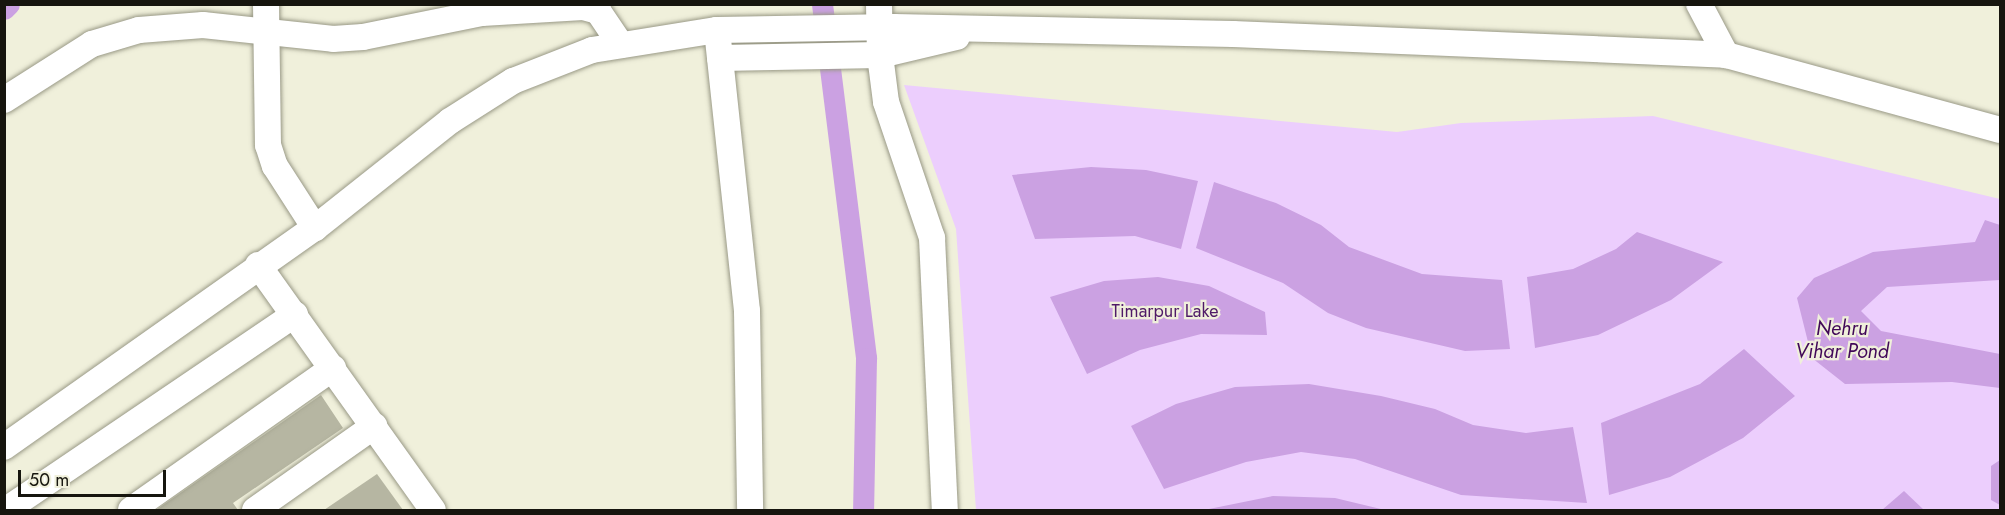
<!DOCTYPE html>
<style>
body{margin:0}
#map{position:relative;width:2005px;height:515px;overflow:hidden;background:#f0f0db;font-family:Jost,sans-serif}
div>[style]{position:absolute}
.green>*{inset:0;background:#eccefd}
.water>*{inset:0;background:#cba1e2}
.canal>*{height:21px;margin:-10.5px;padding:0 10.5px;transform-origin:10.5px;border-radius:10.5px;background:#cba1e2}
.building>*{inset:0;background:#b6b6a2}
.roads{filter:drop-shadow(0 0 2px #999986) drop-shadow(0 0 2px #999986)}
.minor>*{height:26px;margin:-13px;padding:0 13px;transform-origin:13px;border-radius:13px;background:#fff}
span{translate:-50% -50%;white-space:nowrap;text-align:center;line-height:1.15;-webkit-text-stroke:4.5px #f0f0db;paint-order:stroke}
.park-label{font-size:18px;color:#4f1a67}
.water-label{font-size:20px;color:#410858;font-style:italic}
.frame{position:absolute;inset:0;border:6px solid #16150e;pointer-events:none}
.scale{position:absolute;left:18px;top:470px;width:148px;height:27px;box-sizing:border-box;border:3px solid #16150e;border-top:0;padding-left:8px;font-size:18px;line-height:21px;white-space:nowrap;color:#16150e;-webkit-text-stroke:4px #f0f0db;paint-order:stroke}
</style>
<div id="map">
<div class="green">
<div style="clip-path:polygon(904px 85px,1397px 132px,1461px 123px,1653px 116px,2000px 199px,2000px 510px,976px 510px,956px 229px)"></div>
</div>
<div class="water">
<div style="clip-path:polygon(1091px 167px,1146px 170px,1198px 181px,1181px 249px,1135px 236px,1035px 239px,1012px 175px)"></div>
<div style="clip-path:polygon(1214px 182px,1276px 203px,1321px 225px,1349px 247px,1422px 274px,1502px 280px,1510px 349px,1465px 351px,1366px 328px,1328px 313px,1283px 283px,1196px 248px)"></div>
<div style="clip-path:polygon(1985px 220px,2000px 225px,2000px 280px,1887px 287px,1861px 311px,1881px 331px,2000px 354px,2000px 388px,1952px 382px,1845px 384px,1812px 358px,1797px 298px,1814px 278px,1873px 252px,1975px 242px)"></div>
<div style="clip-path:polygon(1637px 232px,1723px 262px,1671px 300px,1598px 335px,1535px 348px,1527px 277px,1573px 269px,1616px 249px)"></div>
<div style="clip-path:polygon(1158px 277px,1209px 286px,1265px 312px,1267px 335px,1201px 334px,1140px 350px,1087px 374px,1050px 297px,1104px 281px)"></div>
<div style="clip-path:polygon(1744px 349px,1795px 396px,1743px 438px,1670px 477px,1609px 495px,1601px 423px,1700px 384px)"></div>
<div style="clip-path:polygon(1309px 384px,1381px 396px,1435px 409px,1473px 425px,1526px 433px,1573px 427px,1587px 503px,1461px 495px,1355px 459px,1301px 452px,1246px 462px,1164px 489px,1131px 426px,1176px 404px,1235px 387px)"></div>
<div style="clip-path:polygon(2000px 460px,2000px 505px,1991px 500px,1991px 466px)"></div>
<div style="clip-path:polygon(1904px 491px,1924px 510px,1882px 510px)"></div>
<div style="clip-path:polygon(1273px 496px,1335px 498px,1385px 510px,1204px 510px)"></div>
</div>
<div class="canal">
<div style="left:822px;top:4px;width:357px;rotate:82.9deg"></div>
<div style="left:866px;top:358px;width:152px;rotate:91.1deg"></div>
<div style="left:4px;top:9px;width:7px;rotate:-45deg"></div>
</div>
<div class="building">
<div style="clip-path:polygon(321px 395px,343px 428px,233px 503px,238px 510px,156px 510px)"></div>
<div style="clip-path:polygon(377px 474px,403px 510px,324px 510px)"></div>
</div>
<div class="roads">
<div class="minor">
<div style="left:266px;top:4px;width:141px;rotate:89.2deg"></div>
<div style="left:268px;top:145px;width:22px;rotate:72deg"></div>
<div style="left:275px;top:166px;width:74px;rotate:57.2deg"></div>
<div style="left:879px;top:4px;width:51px;rotate:88.9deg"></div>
<div style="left:880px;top:55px;width:47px;rotate:82.7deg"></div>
<div style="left:886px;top:102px;width:144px;rotate:71.3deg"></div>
<div style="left:932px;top:238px;width:272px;rotate:87.3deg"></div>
<div style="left:1699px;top:4px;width:58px;rotate:62.1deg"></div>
<div style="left:717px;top:30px;width:283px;rotate:83.9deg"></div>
<div style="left:747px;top:311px;width:199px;rotate:89.1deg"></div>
<div style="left:720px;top:58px;width:160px;rotate:-1.1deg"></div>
<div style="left:880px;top:55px;width:79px;rotate:-13.2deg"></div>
<div style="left:4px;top:100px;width:104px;rotate:-32.5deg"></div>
<div style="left:92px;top:44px;width:49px;rotate:-16.6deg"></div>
<div style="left:139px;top:30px;width:64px;rotate:-4.5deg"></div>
<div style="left:203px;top:25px;width:131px;rotate:6.1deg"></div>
<div style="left:333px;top:39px;width:30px;rotate:-4deg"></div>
<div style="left:363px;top:37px;width:121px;rotate:-11.4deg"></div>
<div style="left:482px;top:13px;width:101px;rotate:-3.4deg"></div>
<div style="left:583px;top:7px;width:16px;rotate:15deg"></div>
<div style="left:598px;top:11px;width:41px;rotate:55.9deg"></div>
<div style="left:258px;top:265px;width:301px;rotate:54.5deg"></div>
<div style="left:4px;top:447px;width:380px;rotate:-35.2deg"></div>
<div style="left:315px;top:228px;width:172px;rotate:-38.4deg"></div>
<div style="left:450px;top:121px;width:75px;rotate:-32.4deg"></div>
<div style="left:513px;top:81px;width:85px;rotate:-21.4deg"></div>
<div style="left:592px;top:50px;width:127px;rotate:-9.1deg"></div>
<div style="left:717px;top:30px;width:177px;rotate:-1deg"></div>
<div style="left:894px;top:27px;width:339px;rotate:1.2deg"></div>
<div style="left:1233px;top:34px;width:493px;rotate:2.4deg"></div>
<div style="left:1726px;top:55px;width:284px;rotate:15.3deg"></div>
<div style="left:6px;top:510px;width:349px;rotate:-34.1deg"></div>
<div style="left:131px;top:510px;width:247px;rotate:-35.1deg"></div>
<div style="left:255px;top:510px;width:146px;rotate:-35.2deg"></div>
</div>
</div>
<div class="park-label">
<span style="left:1165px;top:311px">Timarpur Lake</span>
</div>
<div class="water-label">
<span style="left:1842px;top:340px">Nehru<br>Vihar Pond</span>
</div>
<div class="frame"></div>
<div class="scale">50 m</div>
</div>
